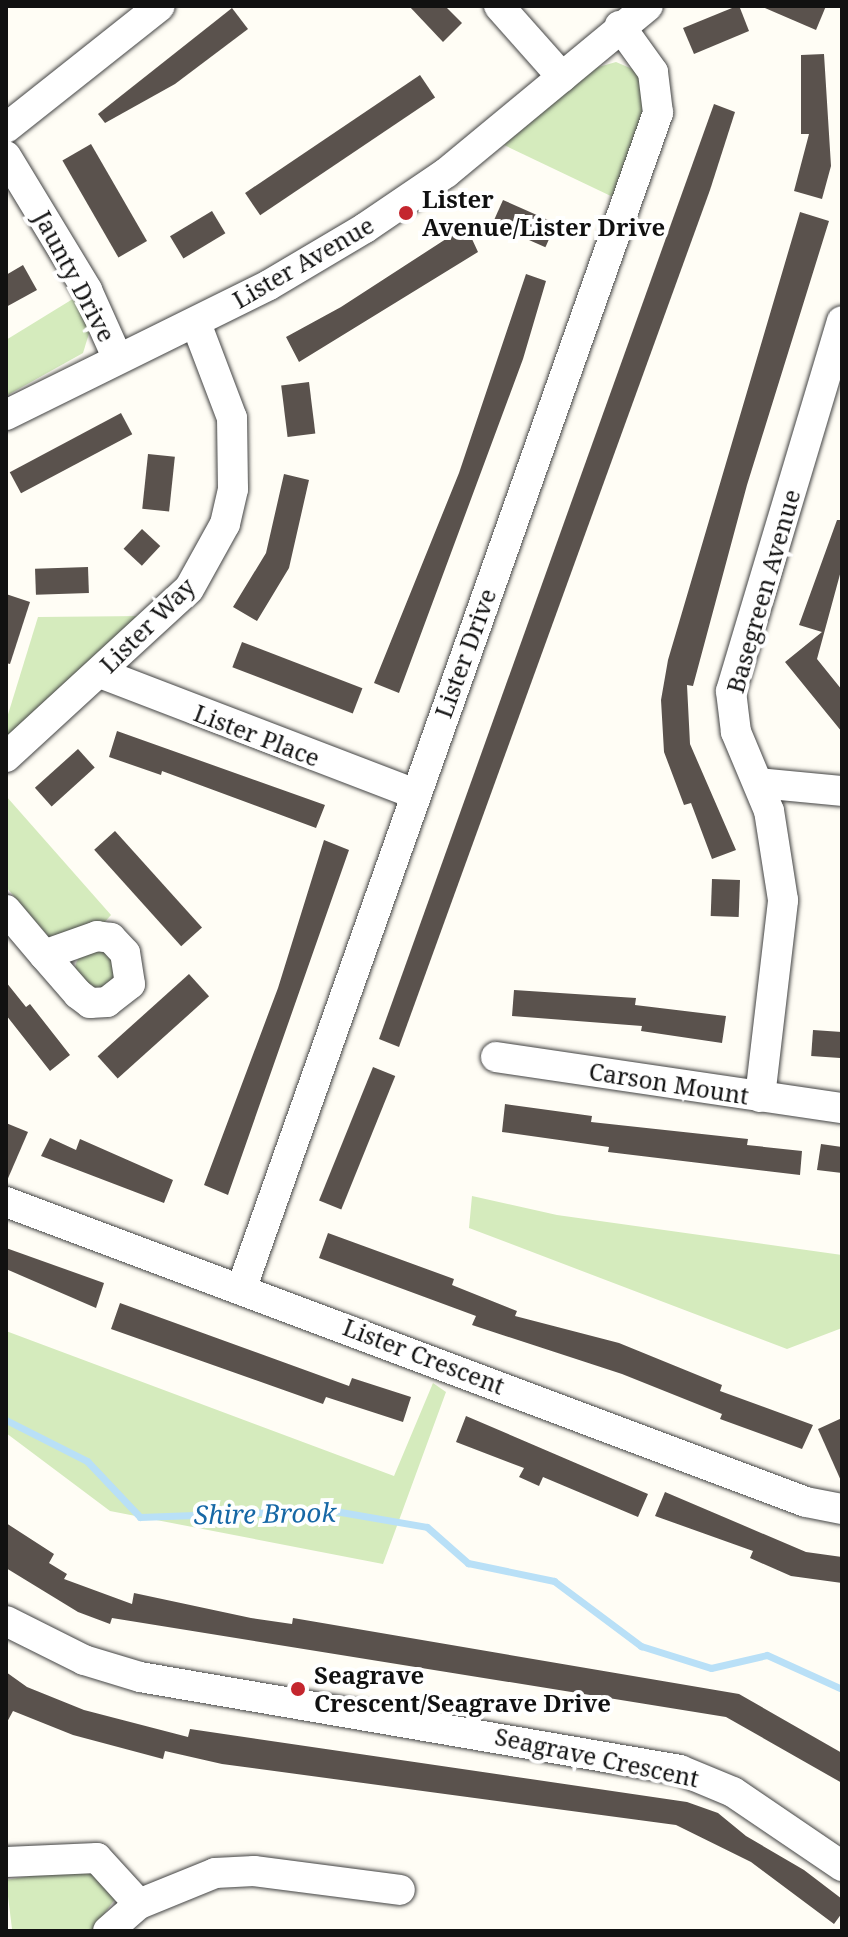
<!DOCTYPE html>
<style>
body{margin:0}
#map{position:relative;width:848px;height:1937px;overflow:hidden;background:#fffdf5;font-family:"Noto Serif",serif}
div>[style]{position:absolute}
.green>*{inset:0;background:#d5ebbd}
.round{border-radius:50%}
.stream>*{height:7px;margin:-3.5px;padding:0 3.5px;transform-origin:3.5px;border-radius:3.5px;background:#b9e0f7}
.building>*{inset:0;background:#5a524d;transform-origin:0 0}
.roads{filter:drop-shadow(0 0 2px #444) drop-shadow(0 0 2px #444)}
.minor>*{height:30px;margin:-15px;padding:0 15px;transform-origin:15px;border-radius:15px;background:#fff}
.dots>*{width:22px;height:22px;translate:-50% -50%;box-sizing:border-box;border:4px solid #fff;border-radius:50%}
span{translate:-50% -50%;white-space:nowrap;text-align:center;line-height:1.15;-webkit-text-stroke:8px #fff;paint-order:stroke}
.poi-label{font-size:24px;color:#111;font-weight:700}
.left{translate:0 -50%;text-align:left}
.street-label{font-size:24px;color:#111}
.water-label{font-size:26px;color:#1768a6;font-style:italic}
.frame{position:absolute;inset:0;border:8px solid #111;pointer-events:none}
</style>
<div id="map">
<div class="green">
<div style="clip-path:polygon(616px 62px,637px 71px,646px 86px,646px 112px,615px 198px,504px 145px,595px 68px)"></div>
<div style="clip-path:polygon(76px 297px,91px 327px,83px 353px,6px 396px,6px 340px)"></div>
<div style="clip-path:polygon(145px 616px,6px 746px,6px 721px,38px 617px)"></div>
<div style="clip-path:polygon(6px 796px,111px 915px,102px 925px,50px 938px,6px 887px)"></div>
<div class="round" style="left:75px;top:950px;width:40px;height:40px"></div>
<div style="clip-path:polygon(472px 1196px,557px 1215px,842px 1255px,842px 1328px,787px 1349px,469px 1228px)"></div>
<div style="clip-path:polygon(6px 1331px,394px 1476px,433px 1383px,446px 1392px,383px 1564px,110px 1511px,6px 1433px)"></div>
<div style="clip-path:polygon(96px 1865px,125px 1885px,92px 1931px,6px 1931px,12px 1929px,6px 1880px)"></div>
</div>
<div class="stream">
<div style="left:6px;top:1420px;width:91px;rotate:26.8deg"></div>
<div style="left:87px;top:1461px;width:77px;rotate:46.6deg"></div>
<div style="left:140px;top:1517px;width:189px;rotate:-2.1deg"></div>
<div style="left:329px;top:1510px;width:99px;rotate:9.8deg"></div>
<div style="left:427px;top:1527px;width:55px;rotate:41.3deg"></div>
<div style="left:468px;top:1563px;width:88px;rotate:11.8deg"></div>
<div style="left:554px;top:1581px;width:109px;rotate:36.8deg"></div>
<div style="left:641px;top:1646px;width:73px;rotate:17.4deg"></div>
<div style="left:711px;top:1668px;width:57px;rotate:-13.1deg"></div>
<div style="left:767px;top:1655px;width:82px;rotate:24.4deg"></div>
</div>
<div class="building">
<div style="clip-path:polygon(409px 6px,445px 6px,462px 23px,443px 42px)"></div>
<div style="clip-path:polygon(760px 6px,826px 6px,816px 30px)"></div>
<div style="clip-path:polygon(232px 8px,248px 29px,175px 84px,105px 123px,98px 114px)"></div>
<div style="clip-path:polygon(732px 8px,740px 8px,749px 31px,694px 54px,683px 28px)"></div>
<div style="clip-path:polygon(824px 54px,831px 166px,822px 199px,794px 191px,809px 134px,801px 134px,801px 55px)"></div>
<div style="left:420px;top:75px;width:27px;height:211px;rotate:56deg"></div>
<div style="clip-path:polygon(714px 104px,735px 112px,710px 190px,399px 1047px,379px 1039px)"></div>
<div style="left:91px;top:144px;width:112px;height:33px;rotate:60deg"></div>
<div style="left:503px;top:200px;width:58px;height:26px;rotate:24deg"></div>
<div style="left:212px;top:211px;width:26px;height:49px;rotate:59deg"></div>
<div style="clip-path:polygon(800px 212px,829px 221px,747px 485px,693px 686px,687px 685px,690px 744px,736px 850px,712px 859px,691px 803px,684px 805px,664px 752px,661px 700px,668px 660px)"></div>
<div style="clip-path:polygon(466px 226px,478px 252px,299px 362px,286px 337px,341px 307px)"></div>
<div style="clip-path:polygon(23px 265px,37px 290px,6px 307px,6px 275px)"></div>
<div style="clip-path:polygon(526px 274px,546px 281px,523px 359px,399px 693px,374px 683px,459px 473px)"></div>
<div style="left:309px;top:382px;width:52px;height:28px;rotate:83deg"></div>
<div style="left:121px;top:413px;width:24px;height:126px;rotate:62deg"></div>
<div style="left:148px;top:454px;width:27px;height:55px;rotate:6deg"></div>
<div style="clip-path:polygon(284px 474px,309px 480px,289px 568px,257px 621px,233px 607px,266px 553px)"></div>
<div style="clip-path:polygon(837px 520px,842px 520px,842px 567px,817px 659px,842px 690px,842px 732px,785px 662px,822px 632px,799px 625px)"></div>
<div style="left:142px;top:529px;width:25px;height:27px;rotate:43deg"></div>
<div style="left:88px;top:567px;width:26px;height:53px;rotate:88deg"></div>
<div style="clip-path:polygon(6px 594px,30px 602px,10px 664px,6px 663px)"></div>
<div style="left:242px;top:642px;width:129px;height:27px;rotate:21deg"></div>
<div style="clip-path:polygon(117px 731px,325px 805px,316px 828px,162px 771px,161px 775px,109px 757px)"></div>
<div style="left:78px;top:749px;width:25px;height:58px;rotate:48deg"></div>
<div style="left:115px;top:831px;width:130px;height:28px;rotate:48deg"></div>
<div style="clip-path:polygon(324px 840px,349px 850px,228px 1195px,204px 1185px,278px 988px)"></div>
<div style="left:712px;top:879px;width:28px;height:37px;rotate:2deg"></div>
<div style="left:189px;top:974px;width:30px;height:123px;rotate:48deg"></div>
<div style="clip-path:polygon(6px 982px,26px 1007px,30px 1004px,70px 1055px,50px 1071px,6px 1015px)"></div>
<div style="clip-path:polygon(514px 990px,636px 998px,635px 1005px,726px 1016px,722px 1043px,641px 1031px,642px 1026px,512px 1016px)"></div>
<div style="left:813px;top:1030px;width:29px;height:26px;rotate:4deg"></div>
<div style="left:373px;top:1067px;width:24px;height:144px;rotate:22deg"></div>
<div style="clip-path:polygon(505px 1104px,592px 1116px,591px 1122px,748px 1139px,747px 1145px,802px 1151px,800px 1175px,608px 1152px,609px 1147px,502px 1132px)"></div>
<div style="clip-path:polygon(6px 1123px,28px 1132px,6px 1183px)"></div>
<div style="clip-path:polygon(50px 1138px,76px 1150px,80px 1139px,173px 1180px,164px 1203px,41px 1156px)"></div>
<div style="clip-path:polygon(821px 1144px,842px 1147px,842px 1173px,817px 1170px)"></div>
<div style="clip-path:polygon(328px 1233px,454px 1279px,452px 1285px,517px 1311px,515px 1316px,619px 1343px,722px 1385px,720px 1391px,813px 1425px,802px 1449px,720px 1419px,722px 1414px,622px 1374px,472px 1325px,476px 1316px,319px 1258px)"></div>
<div style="clip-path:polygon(6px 1248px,104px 1283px,96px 1308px,6px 1269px)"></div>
<div style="clip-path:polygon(120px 1303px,349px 1386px,352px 1378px,411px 1397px,403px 1422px,326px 1397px,323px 1404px,111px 1329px)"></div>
<div style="clip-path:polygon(466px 1416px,648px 1494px,638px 1517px,543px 1477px,539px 1486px,519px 1477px,524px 1468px,456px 1442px)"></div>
<div style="clip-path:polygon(842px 1418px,842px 1483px,818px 1429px)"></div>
<div style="clip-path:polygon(665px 1492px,806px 1552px,842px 1557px,842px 1583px,791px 1576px,750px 1558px,753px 1551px,655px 1516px)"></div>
<div style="clip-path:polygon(6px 1523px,54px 1554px,49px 1563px,67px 1574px,64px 1579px,132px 1604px,134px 1593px,251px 1618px,292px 1624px,293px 1618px,739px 1694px,842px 1753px,842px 1783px,726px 1717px,112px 1618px,110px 1624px,78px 1612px,6px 1568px)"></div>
<div style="clip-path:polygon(6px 1672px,27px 1687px,84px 1710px,188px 1737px,190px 1729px,687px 1802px,718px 1813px,746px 1836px,804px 1870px,842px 1899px,842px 1913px,834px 1924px,751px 1862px,676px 1825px,222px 1764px,165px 1751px,163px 1759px,73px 1735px,13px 1711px,6px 1724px)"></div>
</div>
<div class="roads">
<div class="minor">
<div style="left:499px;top:6px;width:95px;rotate:48.4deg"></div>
<div style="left:6px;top:128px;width:196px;rotate:-38.4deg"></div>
<div style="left:6px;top:156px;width:157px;rotate:58.8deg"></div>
<div style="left:87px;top:290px;width:73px;rotate:65.9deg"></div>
<div style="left:6px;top:415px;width:293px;rotate:-26.3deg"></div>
<div style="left:269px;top:285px;width:112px;rotate:-30.7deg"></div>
<div style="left:365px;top:228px;width:98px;rotate:-34.2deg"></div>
<div style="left:446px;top:173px;width:262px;rotate:-39.6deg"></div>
<div style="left:100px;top:673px;width:337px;rotate:21deg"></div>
<div style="left:6px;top:757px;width:248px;rotate:-42.6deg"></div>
<div style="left:189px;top:589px;width:74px;rotate:-61deg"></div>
<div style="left:225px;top:524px;width:36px;rotate:-77deg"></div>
<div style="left:233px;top:489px;width:71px;rotate:-90.8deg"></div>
<div style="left:232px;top:418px;width:102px;rotate:-110.8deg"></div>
<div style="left:759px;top:783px;width:83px;rotate:5.5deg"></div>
<div style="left:6px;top:910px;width:59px;rotate:49.8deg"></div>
<div style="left:44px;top:955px;width:52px;rotate:48.9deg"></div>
<div style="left:78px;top:994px;width:15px;rotate:37deg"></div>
<div style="left:90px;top:1003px;width:17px;rotate:-3deg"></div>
<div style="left:107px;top:1002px;width:29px;rotate:-38deg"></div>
<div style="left:130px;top:984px;width:31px;rotate:-99deg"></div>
<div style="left:125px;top:953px;width:21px;rotate:-133deg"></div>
<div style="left:111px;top:938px;width:14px;rotate:-172deg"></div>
<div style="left:97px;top:936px;width:56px;rotate:160.3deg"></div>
<div style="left:496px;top:1057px;width:350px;rotate:8.4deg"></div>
<div style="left:760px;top:1097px;width:198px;rotate:-83.3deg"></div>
<div style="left:783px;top:900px;width:90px;rotate:-98.9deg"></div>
<div style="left:769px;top:811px;width:86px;rotate:-112.7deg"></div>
<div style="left:736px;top:732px;width:41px;rotate:-97deg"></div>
<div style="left:731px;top:691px;width:386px;rotate:-73.3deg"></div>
<div style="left:6px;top:1202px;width:854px;rotate:20.56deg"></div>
<div style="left:806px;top:1502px;width:37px;rotate:11deg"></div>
<div style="left:242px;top:1287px;width:1246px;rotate:-70.49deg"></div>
<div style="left:658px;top:113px;width:41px;rotate:-97deg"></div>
<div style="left:653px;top:72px;width:57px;rotate:-125.7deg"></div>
<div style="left:6px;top:1621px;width:87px;rotate:26.6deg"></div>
<div style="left:84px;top:1660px;width:59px;rotate:16.9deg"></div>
<div style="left:140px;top:1677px;width:548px;rotate:9.77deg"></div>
<div style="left:680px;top:1770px;width:57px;rotate:22.5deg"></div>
<div style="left:733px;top:1792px;width:132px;rotate:34.2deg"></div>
<div style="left:6px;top:1862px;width:91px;rotate:-2.5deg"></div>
<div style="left:97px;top:1858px;width:62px;rotate:47.6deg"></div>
<div style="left:108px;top:1931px;width:41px;rotate:-41.1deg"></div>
<div style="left:139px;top:1904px;width:82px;rotate:-22.2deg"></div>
<div style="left:215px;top:1873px;width:39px;rotate:-3deg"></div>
<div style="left:254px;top:1871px;width:147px;rotate:7.4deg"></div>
</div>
</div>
<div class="dots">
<div style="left:406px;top:213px;background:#c4262e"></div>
<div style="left:298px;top:1689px;background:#c4262e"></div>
</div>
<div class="poi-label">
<span class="left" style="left:422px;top:213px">Lister<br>Avenue/Lister Drive</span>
<span class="left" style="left:314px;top:1689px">Seagrave<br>Crescent/Seagrave Drive</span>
</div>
<div class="street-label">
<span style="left:303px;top:262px;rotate:-30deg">Lister Avenue</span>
<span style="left:75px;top:276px;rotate:62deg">Jaunty Drive</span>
<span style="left:763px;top:591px;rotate:-74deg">Basegreen Avenue</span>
<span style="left:147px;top:625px;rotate:-45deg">Lister Way</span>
<span style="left:465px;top:653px;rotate:-70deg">Lister Drive</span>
<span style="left:257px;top:735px;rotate:21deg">Lister Place</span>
<span style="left:669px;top:1083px;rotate:9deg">Carson Mount</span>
<span style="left:424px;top:1356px;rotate:21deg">Lister Crescent</span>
<span style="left:597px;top:1757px;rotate:12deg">Seagrave Crescent</span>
</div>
<div class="water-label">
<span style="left:265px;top:1514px;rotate:-1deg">Shire Brook</span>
</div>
<div class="frame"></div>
</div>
